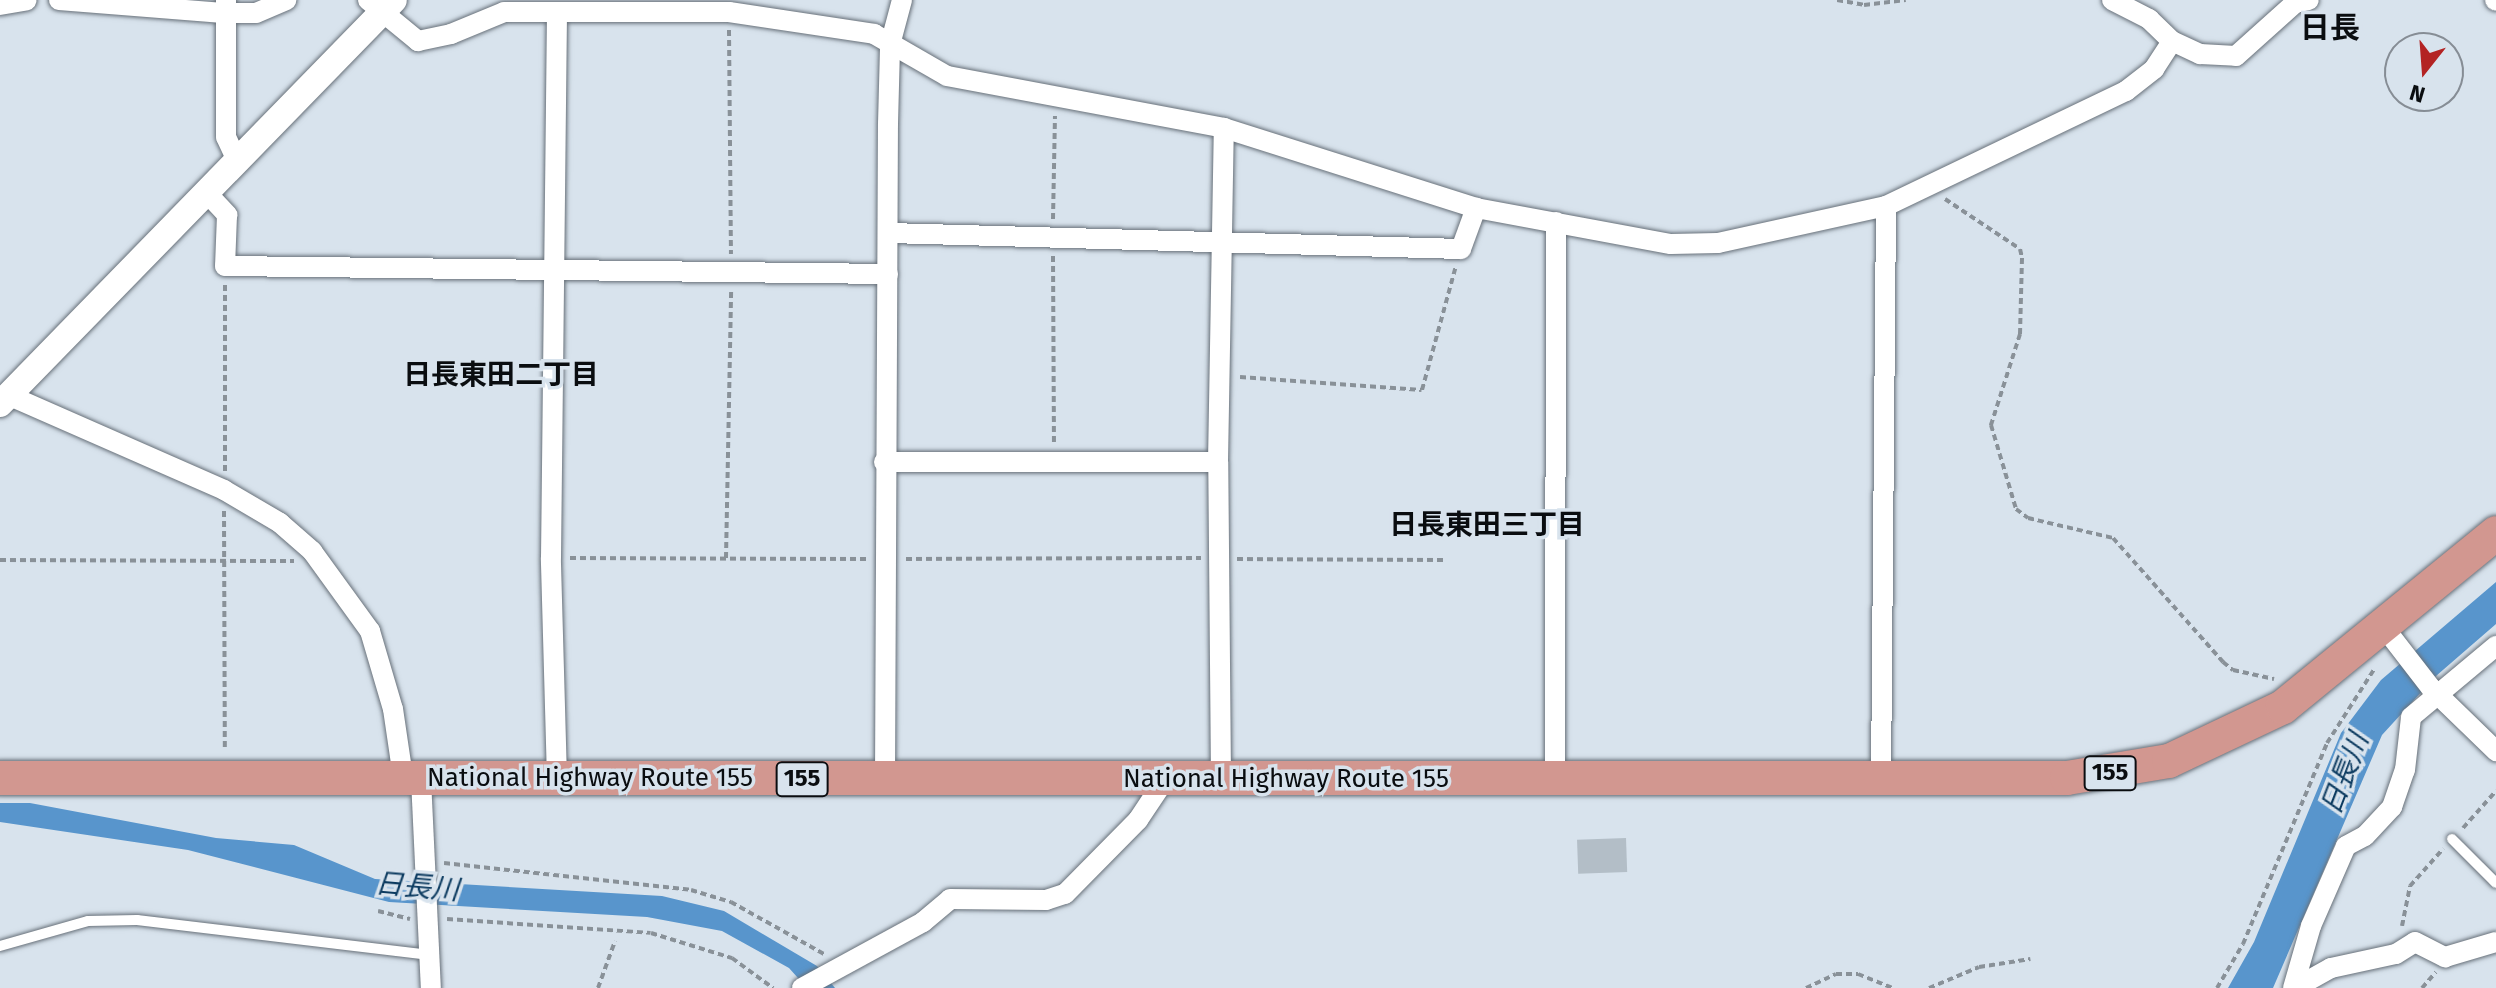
<!DOCTYPE html>
<meta charset="utf-8">
<style>
body{margin:0}
#map{position:relative;width:2496px;height:988px;overflow:hidden;background:#d8e3ed;font-family:"Fira Sans","Noto Sans JP",sans-serif}
div>[style]{position:absolute}
.water>*{inset:0;background:#5895cc}
.building>*{inset:0;background:#b3bec7;transform-origin:0 0}
.path>*{height:4px;margin-top:-2px;transform-origin:0;background:repeating-linear-gradient(90deg,#899198 0 6px,transparent 0 10px)}
.roads{filter:drop-shadow(0 0 2px #677079) drop-shadow(0 0 2px #677079)}
.service>*{height:10px;margin:-5px;padding:0 5px;transform-origin:5px;border-radius:5px;background:#fff}
.minor>*{height:20px;margin:-10px;padding:0 10px;transform-origin:10px;border-radius:10px;background:#fff}
.tertiary>*{height:26px;margin:-13px;padding:0 13px;transform-origin:13px;border-radius:13px;background:#fff}
.trunk>*{height:34px;margin:-17px;padding:0 17px;transform-origin:17px;border-radius:17px;background:#d29790}
span{translate:-50% -50%;white-space:nowrap;text-align:center;line-height:1.15;-webkit-text-stroke:7px #d8e3ed;paint-order:stroke}
.shield-label span{padding:2px 6px;background:#d8e3ed;border:2px solid;border-radius:6px;-webkit-text-stroke-width:0}
.shield-label{font-size:24px;color:#0a0d10;font-weight:700}
.street-label{font-size:26px;color:#0a0d10}
.neighbourhood-label{font-size:28px;color:#0a0d10;font-weight:700}
.water-label{font-size:28px;color:#0c3b60;font-style:italic}
.quarter-label{font-size:30px;color:#0a0d10;font-weight:700}
.north{position:absolute;left:2384px;top:32px;width:80px;height:80px;box-sizing:border-box;background:#d8e3ed;border:2px solid #868d95;border-radius:50%;rotate:197deg;font-size:22px;font-weight:700;line-height:32px;text-align:center;color:#0a0d10}
.north::after{content:'';display:block;margin:auto;width:28px;height:36px;background:#b32323;clip-path:polygon(50% 0,100% 100%,50% 72%,0 100%)}
</style>
<div id="map">
<div class="water">
<div style="clip-path:polygon(2496px 582px,2496px 624px,2436px 676px,2382px 735px,2273px 988px,2228px 988px,2254px 942px,2341px 733px,2381px 680px)"></div>
<div style="clip-path:polygon(0 803px,30px 803px,216px 838px,294px 845px,375px 879px,662px 896px,724px 911px,817px 966px,835px 988px,807px 988px,789px 968px,722px 931px,647px 917px,389px 902px,188px 850px,0 822px)"></div>
</div>
<div class="building">
<div style="left:1626px;top:838px;width:34px;height:49px;rotate:88deg"></div>
</div>
<div class="path">
<div style="left:1837px;top:0;width:27px;rotate:10deg"></div>
<div style="left:1864px;top:5px;width:42px;rotate:-6.8deg"></div>
<div style="left:729px;top:30px;width:224px;rotate:89.5deg"></div>
<div style="left:1945px;top:199px;width:90px;rotate:33.7deg"></div>
<div style="left:2020px;top:249px;width:9px;rotate:77deg"></div>
<div style="left:2022px;top:258px;width:76px;rotate:91.5deg"></div>
<div style="left:2020px;top:334px;width:96px;rotate:107.7deg"></div>
<div style="left:1991px;top:425px;width:88px;rotate:73.4deg"></div>
<div style="left:2016px;top:509px;width:15px;rotate:37deg"></div>
<div style="left:2028px;top:518px;width:87px;rotate:13.2deg"></div>
<div style="left:2113px;top:538px;width:166px;rotate:48.4deg"></div>
<div style="left:2223px;top:662px;width:13px;rotate:39deg"></div>
<div style="left:2233px;top:670px;width:42px;rotate:12.4deg"></div>
<div style="left:1053px;top:219px;width:103px;rotate:-88.9deg"></div>
<div style="left:1053px;top:256px;width:187px;rotate:89.7deg"></div>
<div style="left:1240px;top:377px;width:182px;rotate:4.1deg"></div>
<div style="left:1422px;top:390px;width:129px;rotate:-74.7deg"></div>
<div style="left:225px;top:471px;width:188px;rotate:-90deg"></div>
<div style="left:224px;top:511px;width:240px;rotate:89.8deg"></div>
<div style="left:570px;top:558px;width:299px;rotate:0.2deg"></div>
<div style="left:726px;top:558px;width:268px;rotate:-88.9deg"></div>
<div style="left:906px;top:559px;width:295px;rotate:-0.2deg"></div>
<div style="left:1237px;top:559px;width:206px;rotate:0.3deg"></div>
<div style="left:0;top:560px;width:294px;rotate:0.2deg"></div>
<div style="left:2463px;top:828px;width:50px;rotate:-48.3deg"></div>
<div style="left:444px;top:863px;width:248px;rotate:6.2deg"></div>
<div style="left:691px;top:890px;width:42px;rotate:16.7deg"></div>
<div style="left:731px;top:902px;width:109px;rotate:29.2deg"></div>
<div style="left:378px;top:911px;width:33px;rotate:14deg"></div>
<div style="left:447px;top:919px;width:204px;rotate:3.9deg"></div>
<div style="left:651px;top:933px;width:85px;rotate:17.2deg"></div>
<div style="left:732px;top:958px;width:51px;rotate:36.2deg"></div>
<div style="left:2402px;top:926px;width:41px;rotate:-78.7deg"></div>
<div style="left:2410px;top:886px;width:50px;rotate:-48.3deg"></div>
<div style="left:598px;top:988px;width:50px;rotate:-70.1deg"></div>
<div style="left:1806px;top:988px;width:33px;rotate:-25deg"></div>
<div style="left:1836px;top:974px;width:22px"></div>
<div style="left:1858px;top:974px;width:37px;rotate:22deg"></div>
<div style="left:1929px;top:988px;width:54px;rotate:-22.8deg"></div>
<div style="left:1979px;top:967px;width:52px;rotate:-8.9deg"></div>
<div style="left:2217px;top:988px;width:51px;rotate:-59.4deg"></div>
<div style="left:2243px;top:944px;width:218px;rotate:-67.3deg"></div>
<div style="left:2327px;top:743px;width:89px;rotate:-57.4deg"></div>
<div style="left:2422px;top:988px;width:21px;rotate:-49deg"></div>
</div>
<div class="roads">
<div class="service">
<div style="left:2452px;top:839px;width:62px;rotate:45deg"></div>
<div style="left:0;top:946px;width:91px;rotate:-15.9deg"></div>
<div style="left:88px;top:921px;width:49px;rotate:-1.2deg"></div>
<div style="left:137px;top:920px;width:297px;rotate:6.8deg"></div>
</div>
<div class="minor">
<div style="left:59px;top:0;width:168px;rotate:4.5deg"></div>
<div style="left:226px;top:13px;width:30px"></div>
<div style="left:256px;top:13px;width:33px;rotate:-23deg"></div>
<div style="left:226px;top:0;width:137px;rotate:90deg"></div>
<div style="left:226px;top:137px;width:26px;rotate:65deg"></div>
<div style="left:368px;top:0;width:65px;rotate:39.4deg"></div>
<div style="left:418px;top:41px;width:34px;rotate:-12deg"></div>
<div style="left:451px;top:34px;width:57px;rotate:-22.5deg"></div>
<div style="left:504px;top:12px;width:225px"></div>
<div style="left:729px;top:12px;width:147px;rotate:8.6deg"></div>
<div style="left:874px;top:34px;width:84px;rotate:29.9deg"></div>
<div style="left:947px;top:76px;width:282px;rotate:10.6deg"></div>
<div style="left:1224px;top:128px;width:264px;rotate:17.6deg"></div>
<div style="left:1476px;top:208px;width:198px;rotate:10.5deg"></div>
<div style="left:1671px;top:244px;width:47px;rotate:-1.2deg"></div>
<div style="left:1718px;top:243px;width:172px;rotate:-12.4deg"></div>
<div style="left:1886px;top:206px;width:266px;rotate:-25.6deg"></div>
<div style="left:2126px;top:91px;width:36px;rotate:-38deg"></div>
<div style="left:2154px;top:69px;width:33px;rotate:-57deg"></div>
<div style="left:2112px;top:0;width:42px;rotate:27.2deg"></div>
<div style="left:2149px;top:19px;width:32px;rotate:44deg"></div>
<div style="left:2172px;top:41px;width:31px;rotate:25deg"></div>
<div style="left:2200px;top:54px;width:36px;rotate:3deg"></div>
<div style="left:2236px;top:56px;width:79px;rotate:-41.9deg"></div>
<div style="left:2295px;top:3px;width:14px;rotate:-12deg"></div>
<div style="left:2495px;top:0;width:1px;rotate:45deg"></div>
<div style="left:0;top:5px;width:27px;rotate:-10deg"></div>
<div style="left:205px;top:191px;width:33px;rotate:47deg"></div>
<div style="left:227px;top:215px;width:51px;rotate:92.2deg"></div>
<div style="left:225px;top:266px;width:663px;rotate:0.69deg"></div>
<div style="left:889px;top:233px;width:572px;rotate:1.6deg"></div>
<div style="left:1461px;top:249px;width:44px;rotate:-69.9deg"></div>
<div style="left:8px;top:395px;width:236px;rotate:23.7deg"></div>
<div style="left:224px;top:490px;width:65px;rotate:30.5deg"></div>
<div style="left:280px;top:523px;width:43px;rotate:41.2deg"></div>
<div style="left:312px;top:551px;width:99px;rotate:54.1deg"></div>
<div style="left:370px;top:631px;width:81px;rotate:73.6deg"></div>
<div style="left:393px;top:709px;width:69px;rotate:81.6deg"></div>
<div style="left:884px;top:462px;width:334px"></div>
<div style="left:2383px;top:626px;width:78px;rotate:52.3deg"></div>
<div style="left:2431px;top:688px;width:91px;rotate:44.1deg"></div>
<div style="left:1221px;top:778px;width:316px;rotate:-90.5deg"></div>
<div style="left:1218px;top:462px;width:334px;rotate:-89deg"></div>
<div style="left:421px;top:779px;width:209px;rotate:87.3deg"></div>
<div style="left:557px;top:779px;width:221px;rotate:-91.6deg"></div>
<div style="left:551px;top:558px;width:544px;rotate:-89.37deg"></div>
<div style="left:885px;top:779px;width:655px;rotate:-89.74deg"></div>
<div style="left:888px;top:124px;width:79px;rotate:-88.5deg"></div>
<div style="left:890px;top:45px;width:47px;rotate:-75.1deg"></div>
<div style="left:1555px;top:780px;width:558px;rotate:-89.9deg"></div>
<div style="left:1881px;top:780px;width:574px;rotate:-89.5deg"></div>
<div style="left:802px;top:988px;width:138px;rotate:-28.6deg"></div>
<div style="left:923px;top:922px;width:35px;rotate:-40deg"></div>
<div style="left:950px;top:899px;width:96px;rotate:0.6deg"></div>
<div style="left:1046px;top:900px;width:20px;rotate:-18deg"></div>
<div style="left:1065px;top:894px;width:104px;rotate:-45.4deg"></div>
<div style="left:1138px;top:820px;width:50px;rotate:-56.3deg"></div>
<div style="left:2293px;top:988px;width:65px;rotate:-73.8deg"></div>
<div style="left:2311px;top:926px;width:87px;rotate:-66.4deg"></div>
<div style="left:2346px;top:846px;width:21px;rotate:-28deg"></div>
<div style="left:2365px;top:836px;width:40px;rotate:-47deg"></div>
<div style="left:2392px;top:807px;width:39px;rotate:-71deg"></div>
<div style="left:2405px;top:770px;width:53px;rotate:-83.5deg"></div>
<div style="left:2411px;top:717px;width:111px;rotate:-39.9deg"></div>
<div style="left:2295px;top:988px;width:41px;rotate:-29.1deg"></div>
<div style="left:2331px;top:968px;width:66px;rotate:-12.2deg"></div>
<div style="left:2396px;top:954px;width:22px;rotate:-32deg"></div>
<div style="left:2415px;top:942px;width:34px;rotate:27deg"></div>
<div style="left:2445px;top:957px;width:53px;rotate:-16.4deg"></div>
</div>
<div class="tertiary">
<div style="left:0;top:404px;width:564px;rotate:-45.72deg"></div>
</div>
<div class="trunk">
<div style="left:0;top:778px;width:2067px"></div>
<div style="left:2067px;top:778px;width:103px;rotate:-9.5deg"></div>
<div style="left:2169px;top:761px;width:126px;rotate:-25.3deg"></div>
<div style="left:2283px;top:707px;width:275px;rotate:-39.2deg"></div>
</div>
</div>
<div class="shield-label">
<span style="left:2110px;top:773px">155</span>
<span style="left:802px;top:779px">155</span>
</div>
<div class="street-label">
<span style="left:590px;top:778px">National Highway Route 155</span>
<span style="left:1286px;top:779px">National Highway Route 155</span>
</div>
<div class="neighbourhood-label">
<span style="left:501px;top:375px">日長東田二丁目</span>
<span style="left:1487px;top:525px">日長東田三丁目</span>
</div>
<div class="water-label">
<span style="left:2345px;top:774px;rotate:-69deg">日長川</span>
<span style="left:417px;top:887px;rotate:5deg">日長川</span>
</div>
<div class="quarter-label">
<span style="left:2330px;top:28px">日長</span>
</div>
<div class="north">N</div>
</div>
